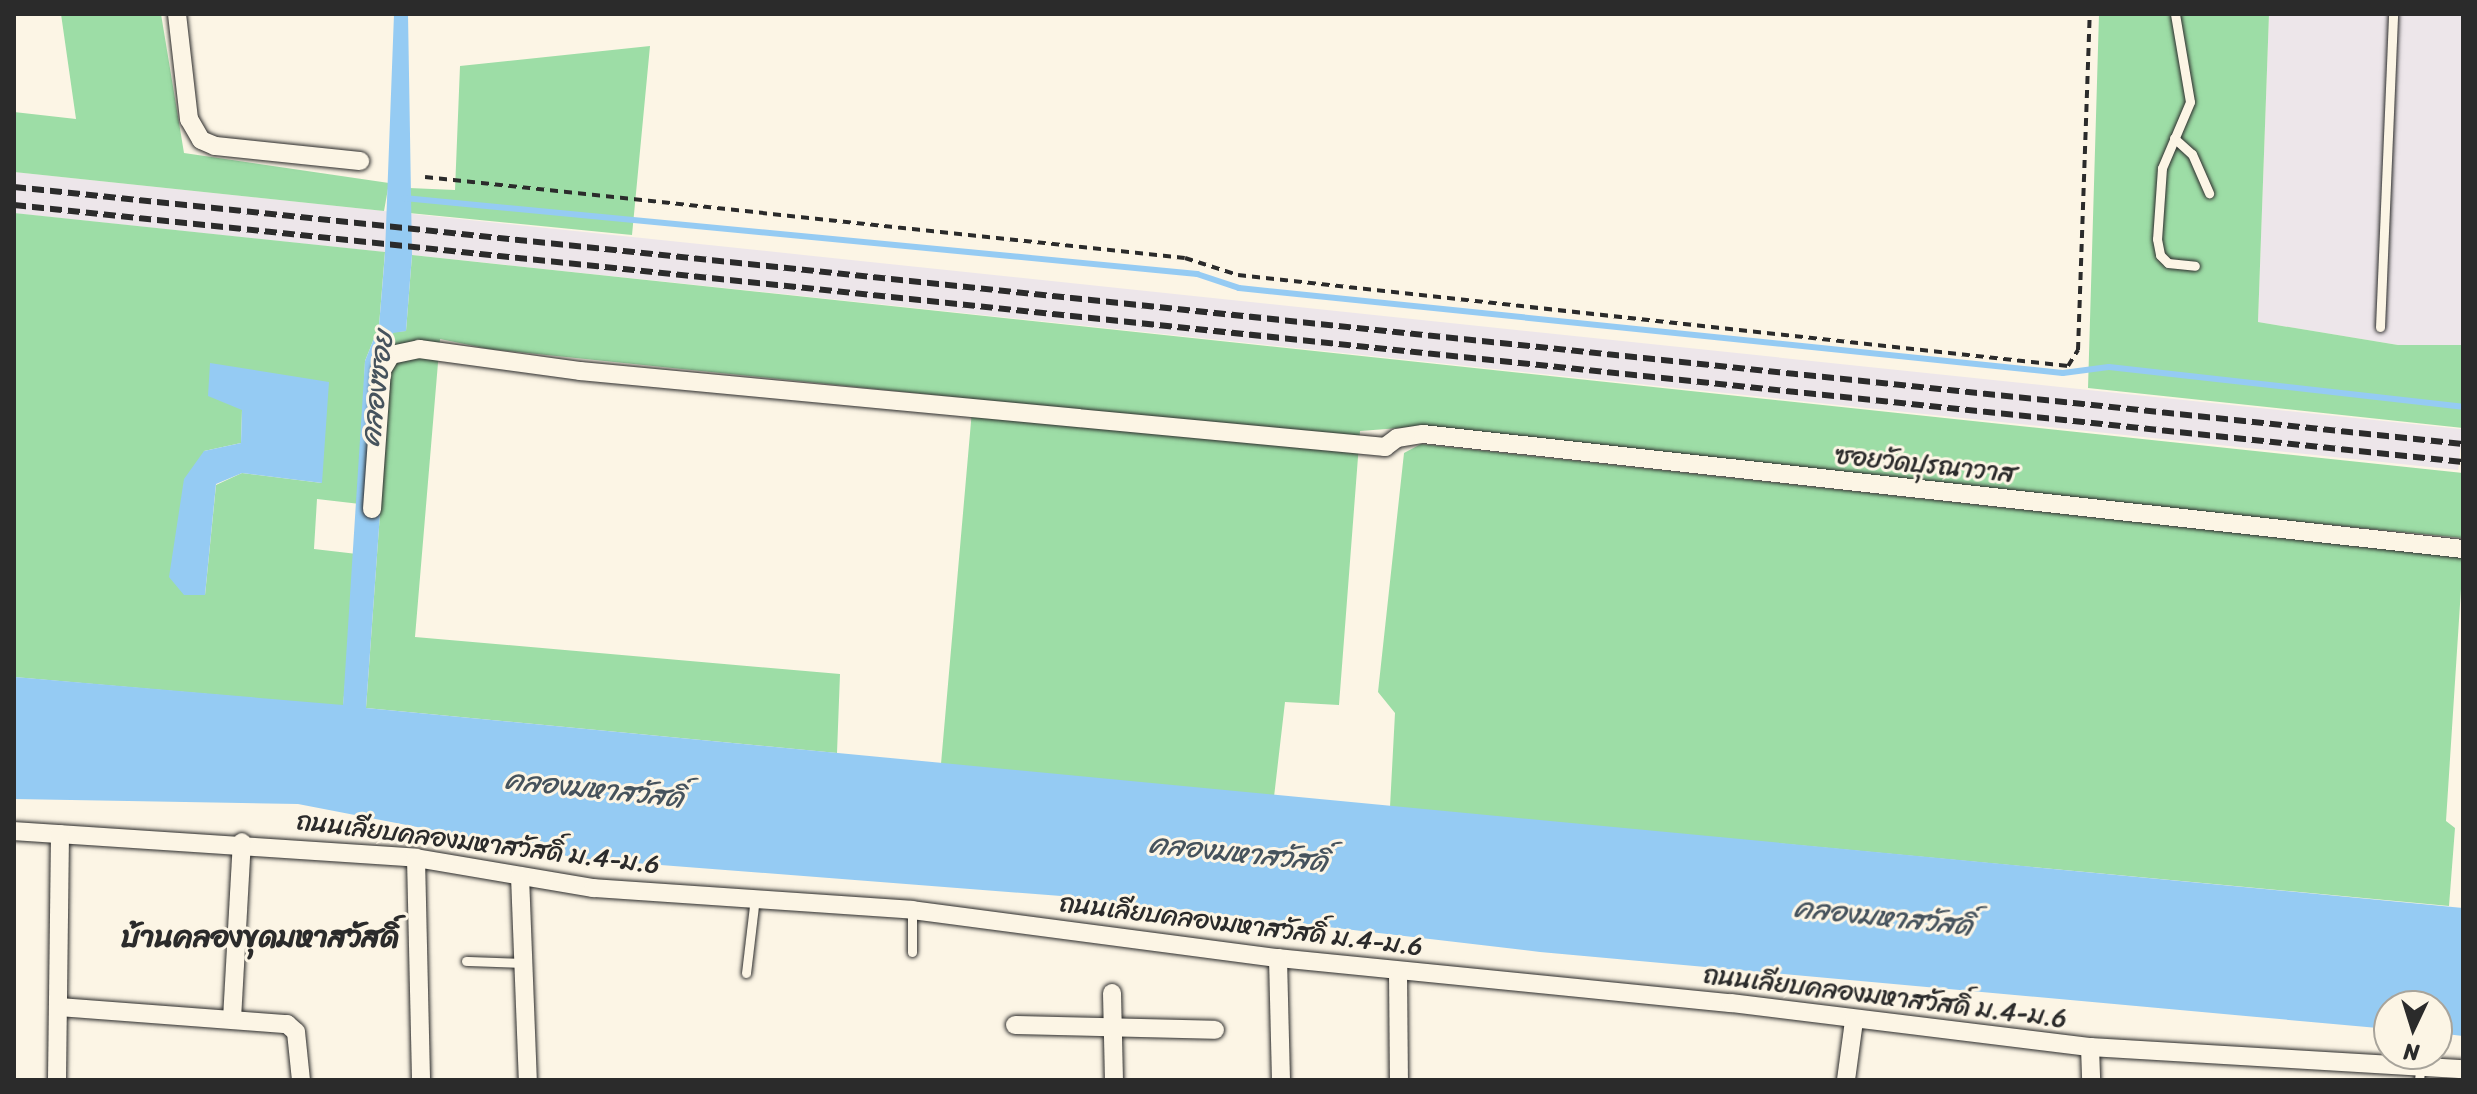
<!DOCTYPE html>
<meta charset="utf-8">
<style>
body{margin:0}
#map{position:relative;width:2477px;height:1094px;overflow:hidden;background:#fcf5e5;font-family:Sriracha,"Playpen Sans Thai",sans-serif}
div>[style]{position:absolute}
.built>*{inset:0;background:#ede6ea;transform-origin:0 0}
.green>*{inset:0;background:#9ddda6}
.water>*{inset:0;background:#95cbf3}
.stream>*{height:6px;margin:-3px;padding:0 3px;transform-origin:3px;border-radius:3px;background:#95cbf3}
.path>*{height:4px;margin-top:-2px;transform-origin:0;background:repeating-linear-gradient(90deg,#2b2b2b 0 8px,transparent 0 14px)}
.roads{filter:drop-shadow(0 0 2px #2b2b2b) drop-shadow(0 0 2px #2b2b2b)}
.lane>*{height:9px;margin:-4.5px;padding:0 4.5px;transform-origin:4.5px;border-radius:4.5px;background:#fcf5e5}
.street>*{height:18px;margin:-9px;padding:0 9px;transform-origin:9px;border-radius:9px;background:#fcf5e5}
.rail>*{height:6px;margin-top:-3px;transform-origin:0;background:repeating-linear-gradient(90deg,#2b2b2b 0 12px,transparent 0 18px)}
span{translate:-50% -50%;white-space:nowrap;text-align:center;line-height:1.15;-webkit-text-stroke:6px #fcf5e5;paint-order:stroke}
.street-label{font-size:26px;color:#2b2b2b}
.water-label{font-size:28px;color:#46535d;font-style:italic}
.quarter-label{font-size:30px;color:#2b2b2b;font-weight:700}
.frame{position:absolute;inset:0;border:16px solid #2b2b2b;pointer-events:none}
.north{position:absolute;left:2373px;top:990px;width:80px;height:80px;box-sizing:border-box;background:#fcf5e5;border:2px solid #a8a49b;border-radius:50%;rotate:184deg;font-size:22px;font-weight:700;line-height:32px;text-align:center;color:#2b2b2b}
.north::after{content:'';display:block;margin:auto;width:28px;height:36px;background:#2b2b2b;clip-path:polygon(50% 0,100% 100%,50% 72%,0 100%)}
</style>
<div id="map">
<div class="built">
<div style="clip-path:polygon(2269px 14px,2463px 14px,2463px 345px,2398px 345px,2258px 322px)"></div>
<div style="left:14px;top:172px;width:2462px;height:41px;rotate:6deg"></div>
</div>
<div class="green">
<div style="clip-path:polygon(61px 14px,161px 14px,184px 153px,389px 183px,384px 211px,14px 172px,14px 112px,76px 119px)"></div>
<div style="clip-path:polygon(2099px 14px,2269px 14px,2258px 322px,2398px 345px,2463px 345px,2463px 428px,2088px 388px)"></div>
<div style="clip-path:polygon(650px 46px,632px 235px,409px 213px,409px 188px,455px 190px,460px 66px)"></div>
<div style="clip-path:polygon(evenodd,14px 213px,385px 252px,379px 326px,365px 361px,360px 504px,317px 499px,314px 549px,357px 554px,343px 706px,14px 677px,14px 213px,242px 410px,322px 483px,242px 473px,216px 485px,205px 595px,184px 595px,204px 451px,241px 443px,242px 410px)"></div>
<div style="clip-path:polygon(412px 255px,2463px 473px,2463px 538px,1935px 486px,1426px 426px,1360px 431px,1339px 705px,1285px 702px,1274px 797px,1126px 784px,941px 764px,973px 399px,489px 349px,440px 339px,415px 637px,840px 674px,837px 753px,366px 708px,393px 332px,406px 331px)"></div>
<div style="clip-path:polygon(1421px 444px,2463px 558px,2446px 821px,2455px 828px,2449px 906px,1390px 807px,1395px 713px,1378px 692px,1404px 453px)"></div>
</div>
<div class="water">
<div style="clip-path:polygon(394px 14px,408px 14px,412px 255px,406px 331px,393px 333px,366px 708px,2463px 908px,2463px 1036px,2437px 1033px,2437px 1006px,2389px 1006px,2389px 1029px,1540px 952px,1074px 897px,583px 859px,298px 804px,14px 799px,15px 677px,343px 705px,365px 361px,379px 326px,385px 253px)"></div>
<div style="clip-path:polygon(210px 363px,329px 382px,322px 483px,242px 473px,216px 484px,205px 595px,184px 595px,169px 577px,184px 479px,204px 451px,241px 443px,242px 410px,208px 396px)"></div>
</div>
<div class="stream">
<div style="left:404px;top:198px;width:797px;rotate:5.47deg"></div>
<div style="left:1197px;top:274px;width:44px;rotate:18.4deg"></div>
<div style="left:1239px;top:288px;width:828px;rotate:5.89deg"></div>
<div style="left:2063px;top:373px;width:46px;rotate:-7.4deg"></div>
<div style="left:2109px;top:367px;width:356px;rotate:6.4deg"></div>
</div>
<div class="path">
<div style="left:425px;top:177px;width:764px;rotate:6.08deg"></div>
<div style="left:1185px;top:258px;width:56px;rotate:17.8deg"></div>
<div style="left:1238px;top:275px;width:835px;rotate:6.26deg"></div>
<div style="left:2068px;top:366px;width:19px;rotate:-58deg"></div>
<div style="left:2078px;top:350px;width:336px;rotate:-88deg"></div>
</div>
<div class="roads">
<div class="lane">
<div style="left:2175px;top:14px;width:89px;rotate:80.3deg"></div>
<div style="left:2190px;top:102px;width:72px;rotate:113deg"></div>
<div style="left:2162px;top:168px;width:71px;rotate:94deg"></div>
<div style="left:2157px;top:239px;width:16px;rotate:79deg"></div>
<div style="left:2160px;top:255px;width:11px;rotate:45deg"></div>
<div style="left:2168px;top:263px;width:27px;rotate:6deg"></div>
<div style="left:2174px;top:138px;width:24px;rotate:42deg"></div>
<div style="left:2192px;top:154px;width:43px;rotate:66.4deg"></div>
<div style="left:2380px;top:327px;width:313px;rotate:-87.6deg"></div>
<div style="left:912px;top:952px;width:42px;rotate:-90deg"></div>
<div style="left:466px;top:961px;width:60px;rotate:1.9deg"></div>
<div style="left:746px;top:973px;width:76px;rotate:-83.2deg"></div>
<div style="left:2419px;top:1080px;width:16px;rotate:-83deg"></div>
</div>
<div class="street">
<div style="left:177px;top:14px;width:106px;rotate:83.5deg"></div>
<div style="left:189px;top:119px;width:24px;rotate:60deg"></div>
<div style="left:201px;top:140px;width:15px;rotate:23deg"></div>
<div style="left:215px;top:146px;width:146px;rotate:5.9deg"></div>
<div style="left:372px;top:509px;width:139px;rotate:-85.9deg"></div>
<div style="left:382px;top:370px;width:17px;rotate:-59deg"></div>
<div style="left:391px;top:355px;width:29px;rotate:-12deg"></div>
<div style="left:419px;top:349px;width:162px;rotate:7.8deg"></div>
<div style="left:580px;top:371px;width:809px;rotate:5.39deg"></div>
<div style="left:1385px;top:447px;width:15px;rotate:-37deg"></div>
<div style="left:1397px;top:438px;width:26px;rotate:-9deg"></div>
<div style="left:1423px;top:434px;width:1046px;rotate:6.31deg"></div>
<div style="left:14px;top:831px;width:403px;rotate:3.8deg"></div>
<div style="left:416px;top:858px;width:180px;rotate:9.6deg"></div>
<div style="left:593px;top:888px;width:320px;rotate:3.9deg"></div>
<div style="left:912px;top:910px;width:369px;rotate:7.5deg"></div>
<div style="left:1278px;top:958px;width:455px;rotate:5.7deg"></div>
<div style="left:1731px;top:1003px;width:362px;rotate:7deg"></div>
<div style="left:2090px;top:1047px;width:374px;rotate:3.4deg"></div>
<div style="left:416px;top:858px;width:222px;rotate:88.7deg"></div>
<div style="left:520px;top:876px;width:204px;rotate:87.8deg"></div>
<div style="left:1278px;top:958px;width:122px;rotate:88.6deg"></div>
<div style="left:1398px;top:971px;width:109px;rotate:89.5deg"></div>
<div style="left:1112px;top:993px;width:87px;rotate:88.7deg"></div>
<div style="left:59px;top:1007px;width:229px;rotate:4.3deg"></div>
<div style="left:287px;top:1024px;width:12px;rotate:42deg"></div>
<div style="left:296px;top:1032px;width:48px;rotate:84.1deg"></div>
<div style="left:232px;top:1019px;width:177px;rotate:-86.8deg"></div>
<div style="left:1015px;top:1025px;width:200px;rotate:1.4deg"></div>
<div style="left:2090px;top:1047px;width:33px;rotate:88deg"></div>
<div style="left:57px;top:1080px;width:246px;rotate:-89.3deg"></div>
<div style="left:1846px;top:1080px;width:60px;rotate:-82.3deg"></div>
</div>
</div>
<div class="rail">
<div style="left:14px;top:187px;width:2462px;rotate:5.99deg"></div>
<div style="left:14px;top:205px;width:2462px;rotate:5.99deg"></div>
</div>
<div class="street-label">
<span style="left:1925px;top:465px;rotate:6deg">ซอยวัดปุรณาวาส</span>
<span style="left:478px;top:843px;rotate:7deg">ถนนเลียบคลองมหาสวัสดิ์ ม.4-ม.6</span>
<span style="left:1241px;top:925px;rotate:7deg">ถนนเลียบคลองมหาสวัสดิ์ ม.4-ม.6</span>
<span style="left:1885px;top:997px;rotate:7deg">ถนนเลียบคลองมหาสวัสดิ์ ม.4-ม.6</span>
</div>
<div class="water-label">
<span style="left:377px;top:389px;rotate:-83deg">คลองซอย</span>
<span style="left:594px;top:789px;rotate:6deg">คลองมหาสวัสดิ์</span>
<span style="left:1238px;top:853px;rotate:6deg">คลองมหาสวัสดิ์</span>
<span style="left:1883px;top:917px;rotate:6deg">คลองมหาสวัสดิ์</span>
</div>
<div class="quarter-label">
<span style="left:260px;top:937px">บ้านคลองขุดมหาสวัสดิ์</span>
</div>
<div class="frame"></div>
<div class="north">N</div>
</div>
